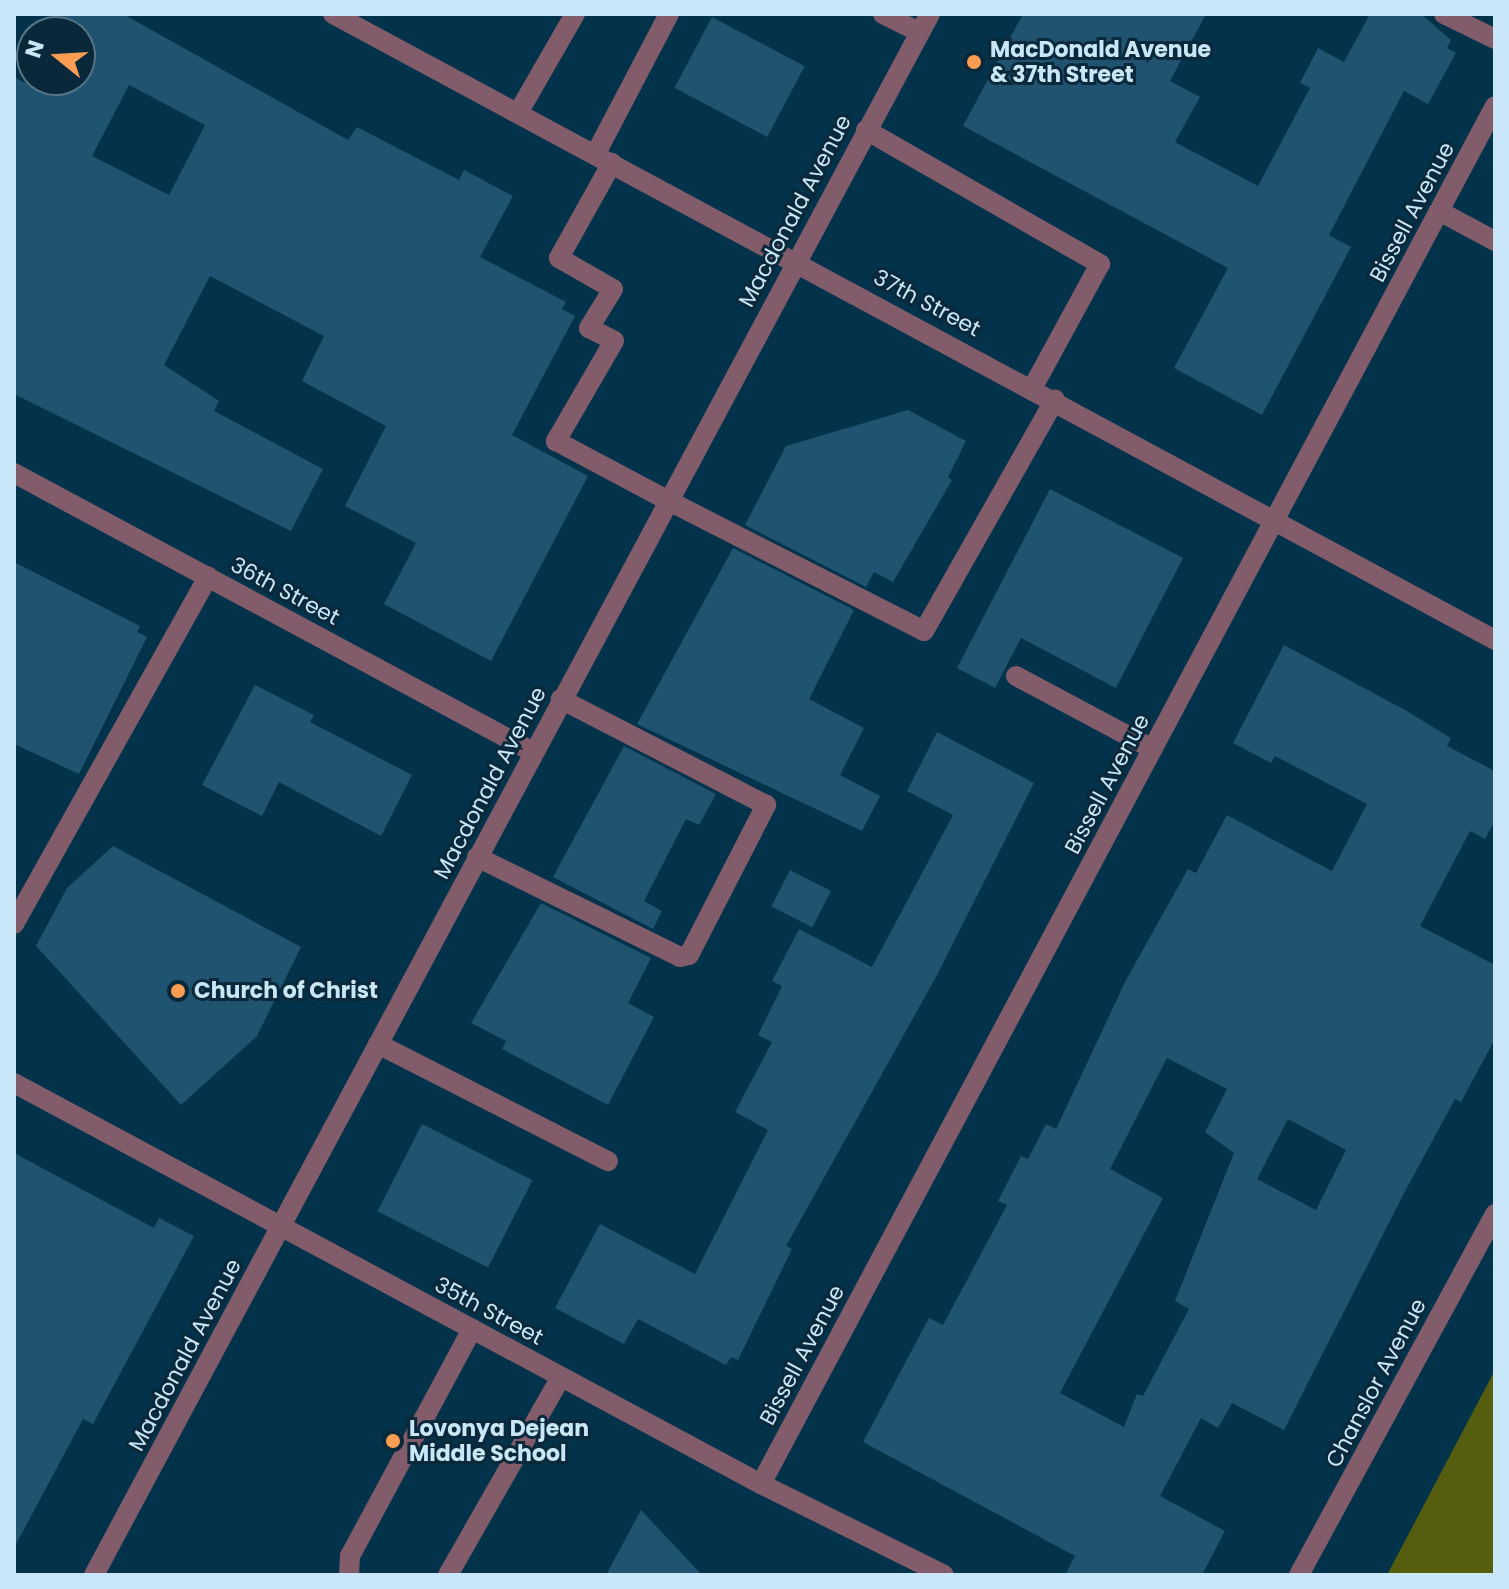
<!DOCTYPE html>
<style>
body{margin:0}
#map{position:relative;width:1509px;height:1589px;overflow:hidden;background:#02334a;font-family:Poppins,sans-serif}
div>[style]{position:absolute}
.green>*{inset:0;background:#555d0f}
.building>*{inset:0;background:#1f536f;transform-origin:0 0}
.minor>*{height:20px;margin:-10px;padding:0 10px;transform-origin:10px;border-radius:10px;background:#825c6a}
.dots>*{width:22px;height:22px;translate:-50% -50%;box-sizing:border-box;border:4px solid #092839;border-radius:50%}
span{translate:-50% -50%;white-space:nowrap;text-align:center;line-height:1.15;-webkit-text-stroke:6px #092839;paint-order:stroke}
.poi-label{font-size:22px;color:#cae7f9;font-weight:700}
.left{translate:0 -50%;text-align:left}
.street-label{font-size:22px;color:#cae7f9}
.frame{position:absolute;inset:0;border:16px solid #cae7f9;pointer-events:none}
.north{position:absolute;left:16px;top:16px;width:80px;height:80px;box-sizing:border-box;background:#092839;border:2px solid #567486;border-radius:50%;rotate:288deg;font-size:22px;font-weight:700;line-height:32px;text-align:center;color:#cae7f9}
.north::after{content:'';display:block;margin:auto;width:28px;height:36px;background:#fd9d54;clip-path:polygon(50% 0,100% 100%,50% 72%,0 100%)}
</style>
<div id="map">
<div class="green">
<div style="clip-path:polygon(1495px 1370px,1495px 1575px,1387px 1575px)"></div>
</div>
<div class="building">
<div style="clip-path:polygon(evenodd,60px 14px,123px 14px,348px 140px,357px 127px,459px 180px,464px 170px,513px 196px,480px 257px,566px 302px,562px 309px,575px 316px,512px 435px,588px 476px,491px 661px,384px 604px,416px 543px,345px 506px,386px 426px,302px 381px,324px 336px,210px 276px,164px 365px,219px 401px,214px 411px,323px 469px,291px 531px,14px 394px,14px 77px,25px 83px,32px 69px,32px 80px,80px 80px,80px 32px,51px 32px,60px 14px,129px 85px,205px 125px,169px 195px,92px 156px,129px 85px)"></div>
<div style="clip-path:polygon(1023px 14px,1206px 14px,1170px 81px,1200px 97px,1175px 142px,1258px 186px,1310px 88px,1300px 83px,1318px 48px,1344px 62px,1370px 14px,1421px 14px,1451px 40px,1447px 48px,1456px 53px,1428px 104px,1404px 91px,1329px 235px,1351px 247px,1262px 415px,1174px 368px,1228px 268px,963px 126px)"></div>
<div style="left:712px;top:17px;width:105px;height:80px;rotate:28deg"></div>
<div style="clip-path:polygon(908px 410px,966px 441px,948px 477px,952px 480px,893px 582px,874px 572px,866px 587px,745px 525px,786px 446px)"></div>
<div style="clip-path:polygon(1050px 489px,1183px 558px,1116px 688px,1021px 638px,995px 688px,957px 668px)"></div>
<div style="clip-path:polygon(733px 548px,854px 610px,809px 699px,864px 728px,840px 775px,880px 796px,862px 831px,637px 724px)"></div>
<div style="clip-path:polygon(14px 562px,140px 626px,137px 632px,147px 637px,79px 774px,14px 744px)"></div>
<div style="clip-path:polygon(evenodd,1284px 645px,1405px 710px,1451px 738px,1447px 746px,1495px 771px,1495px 821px,1485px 839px,1470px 831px,1420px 926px,1495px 965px,1495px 1039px,1461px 1102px,1455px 1099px,1402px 1197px,1284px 1430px,1232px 1403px,1218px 1428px,1201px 1418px,1160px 1496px,1225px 1531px,1202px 1575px,1065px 1575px,1075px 1556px,863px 1442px,929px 1318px,943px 1325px,1007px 1205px,998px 1201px,1021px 1156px,1028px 1159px,1046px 1124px,1056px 1129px,1126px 980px,1188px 869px,1196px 873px,1227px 815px,1332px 871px,1367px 804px,1275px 756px,1271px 763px,1233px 743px,1284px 645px,1167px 1058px,1227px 1089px,1205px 1132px,1234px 1153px,1175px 1301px,1189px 1309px,1143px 1396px,1137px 1394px,1124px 1427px,1060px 1393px,1163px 1198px,1110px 1169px,1167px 1058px,1284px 645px,1288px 1119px,1346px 1150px,1316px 1210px,1257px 1179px,1288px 1119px)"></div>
<div style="clip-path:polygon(255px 685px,314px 715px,310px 722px,412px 775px,381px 836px,279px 782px,262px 816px,202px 785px)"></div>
<div style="clip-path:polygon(937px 732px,1034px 783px,936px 977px,786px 1246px,792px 1249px,738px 1360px,731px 1357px,726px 1365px,638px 1319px,624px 1344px,555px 1308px,600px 1224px,695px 1274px,768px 1130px,735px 1112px,772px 1042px,758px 1035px,782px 986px,772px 981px,799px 929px,872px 967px,953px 815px,907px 791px)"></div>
<div style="clip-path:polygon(624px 746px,716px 794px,699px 825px,686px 819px,644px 901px,662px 911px,653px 929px,553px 877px)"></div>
<div style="clip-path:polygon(113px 846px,301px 947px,257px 1036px,181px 1105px,36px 946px,67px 888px)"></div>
<div style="left:790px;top:870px;width:46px;height:41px;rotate:27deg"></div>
<div style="clip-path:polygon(541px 903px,651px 958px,628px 1003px,654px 1017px,608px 1105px,502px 1049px,506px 1041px,471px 1023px)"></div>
<div style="left:422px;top:1124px;width:124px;height:98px;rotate:27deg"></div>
<div style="clip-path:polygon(14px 1153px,154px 1228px,159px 1218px,194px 1236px,93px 1424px,83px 1419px,14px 1548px)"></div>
<div style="clip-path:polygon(641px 1510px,702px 1575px,606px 1575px)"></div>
</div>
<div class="minor">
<div style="left:333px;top:14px;width:1320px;rotate:28.31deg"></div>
<div style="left:883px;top:14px;width:40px;rotate:26.6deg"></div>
<div style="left:1444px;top:14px;width:57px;rotate:26.1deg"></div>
<div style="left:518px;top:113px;width:114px;rotate:-60.1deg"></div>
<div style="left:866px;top:130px;width:270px;rotate:29.8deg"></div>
<div style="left:1100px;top:264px;width:140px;rotate:118.6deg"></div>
<div style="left:595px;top:155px;width:159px;rotate:-62.3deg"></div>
<div style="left:612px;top:163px;width:109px;rotate:119.2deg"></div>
<div style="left:559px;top:258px;width:62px;rotate:29.9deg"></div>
<div style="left:613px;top:289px;width:46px;rotate:121.6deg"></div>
<div style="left:589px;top:328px;width:28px;rotate:27deg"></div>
<div style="left:614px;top:341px;width:116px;rotate:120.1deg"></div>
<div style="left:556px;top:441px;width:126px;rotate:28deg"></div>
<div style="left:667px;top:500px;width:288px;rotate:27deg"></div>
<div style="left:924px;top:631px;width:266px;rotate:-60.5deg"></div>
<div style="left:1439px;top:211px;width:64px;rotate:28.2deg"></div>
<div style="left:14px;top:473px;width:589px;rotate:28.26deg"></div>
<div style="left:1016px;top:676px;width:155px;rotate:28.1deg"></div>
<div style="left:477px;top:857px;width:226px;rotate:26.2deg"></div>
<div style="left:680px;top:957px;width:9px;rotate:-13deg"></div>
<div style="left:689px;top:955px;width:169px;rotate:-62.8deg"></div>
<div style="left:766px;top:805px;width:231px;rotate:-152.7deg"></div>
<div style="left:14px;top:924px;width:398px;rotate:-60.8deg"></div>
<div style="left:378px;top:1044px;width:258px;rotate:27deg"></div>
<div style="left:14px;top:1083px;width:848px;rotate:28.23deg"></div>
<div style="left:761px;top:1484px;width:204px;rotate:26.4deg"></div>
<div style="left:761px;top:1484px;width:1561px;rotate:-61.96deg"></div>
<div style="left:94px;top:1575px;width:1771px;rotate:-61.83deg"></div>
<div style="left:349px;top:1575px;width:19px;rotate:-87deg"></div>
<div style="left:350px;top:1556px;width:258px;rotate:-61.7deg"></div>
<div style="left:448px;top:1575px;width:228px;rotate:-60.3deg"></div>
<div style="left:1299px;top:1575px;width:411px;rotate:-61.5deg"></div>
</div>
<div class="dots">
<div style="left:974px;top:62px;background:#fd9d54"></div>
<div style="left:178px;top:991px;background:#fd9d54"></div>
<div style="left:393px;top:1441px;background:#fd9d54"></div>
</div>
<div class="poi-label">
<span class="left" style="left:990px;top:62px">MacDonald Avenue<br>&amp; 37th Street</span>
<span class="left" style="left:194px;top:991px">Church of Christ</span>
<span class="left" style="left:409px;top:1441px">Lovonya Dejean<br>Middle School</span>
</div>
<div class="street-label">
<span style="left:795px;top:211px;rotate:-62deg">Macdonald Avenue</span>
<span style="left:1412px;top:212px;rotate:-62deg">Bissell Avenue</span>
<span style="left:927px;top:303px;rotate:28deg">37th Street</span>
<span style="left:285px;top:591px;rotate:28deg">36th Street</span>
<span style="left:490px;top:783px;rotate:-62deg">Macdonald Avenue</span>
<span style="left:1107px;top:784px;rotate:-62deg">Bissell Avenue</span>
<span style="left:489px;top:1311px;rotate:28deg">35th Street</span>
<span style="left:185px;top:1355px;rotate:-62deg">Macdonald Avenue</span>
<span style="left:802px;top:1355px;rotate:-62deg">Bissell Avenue</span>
<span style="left:1376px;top:1383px;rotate:-62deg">Chanslor Avenue</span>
</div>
<div class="frame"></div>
<div class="north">N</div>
</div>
